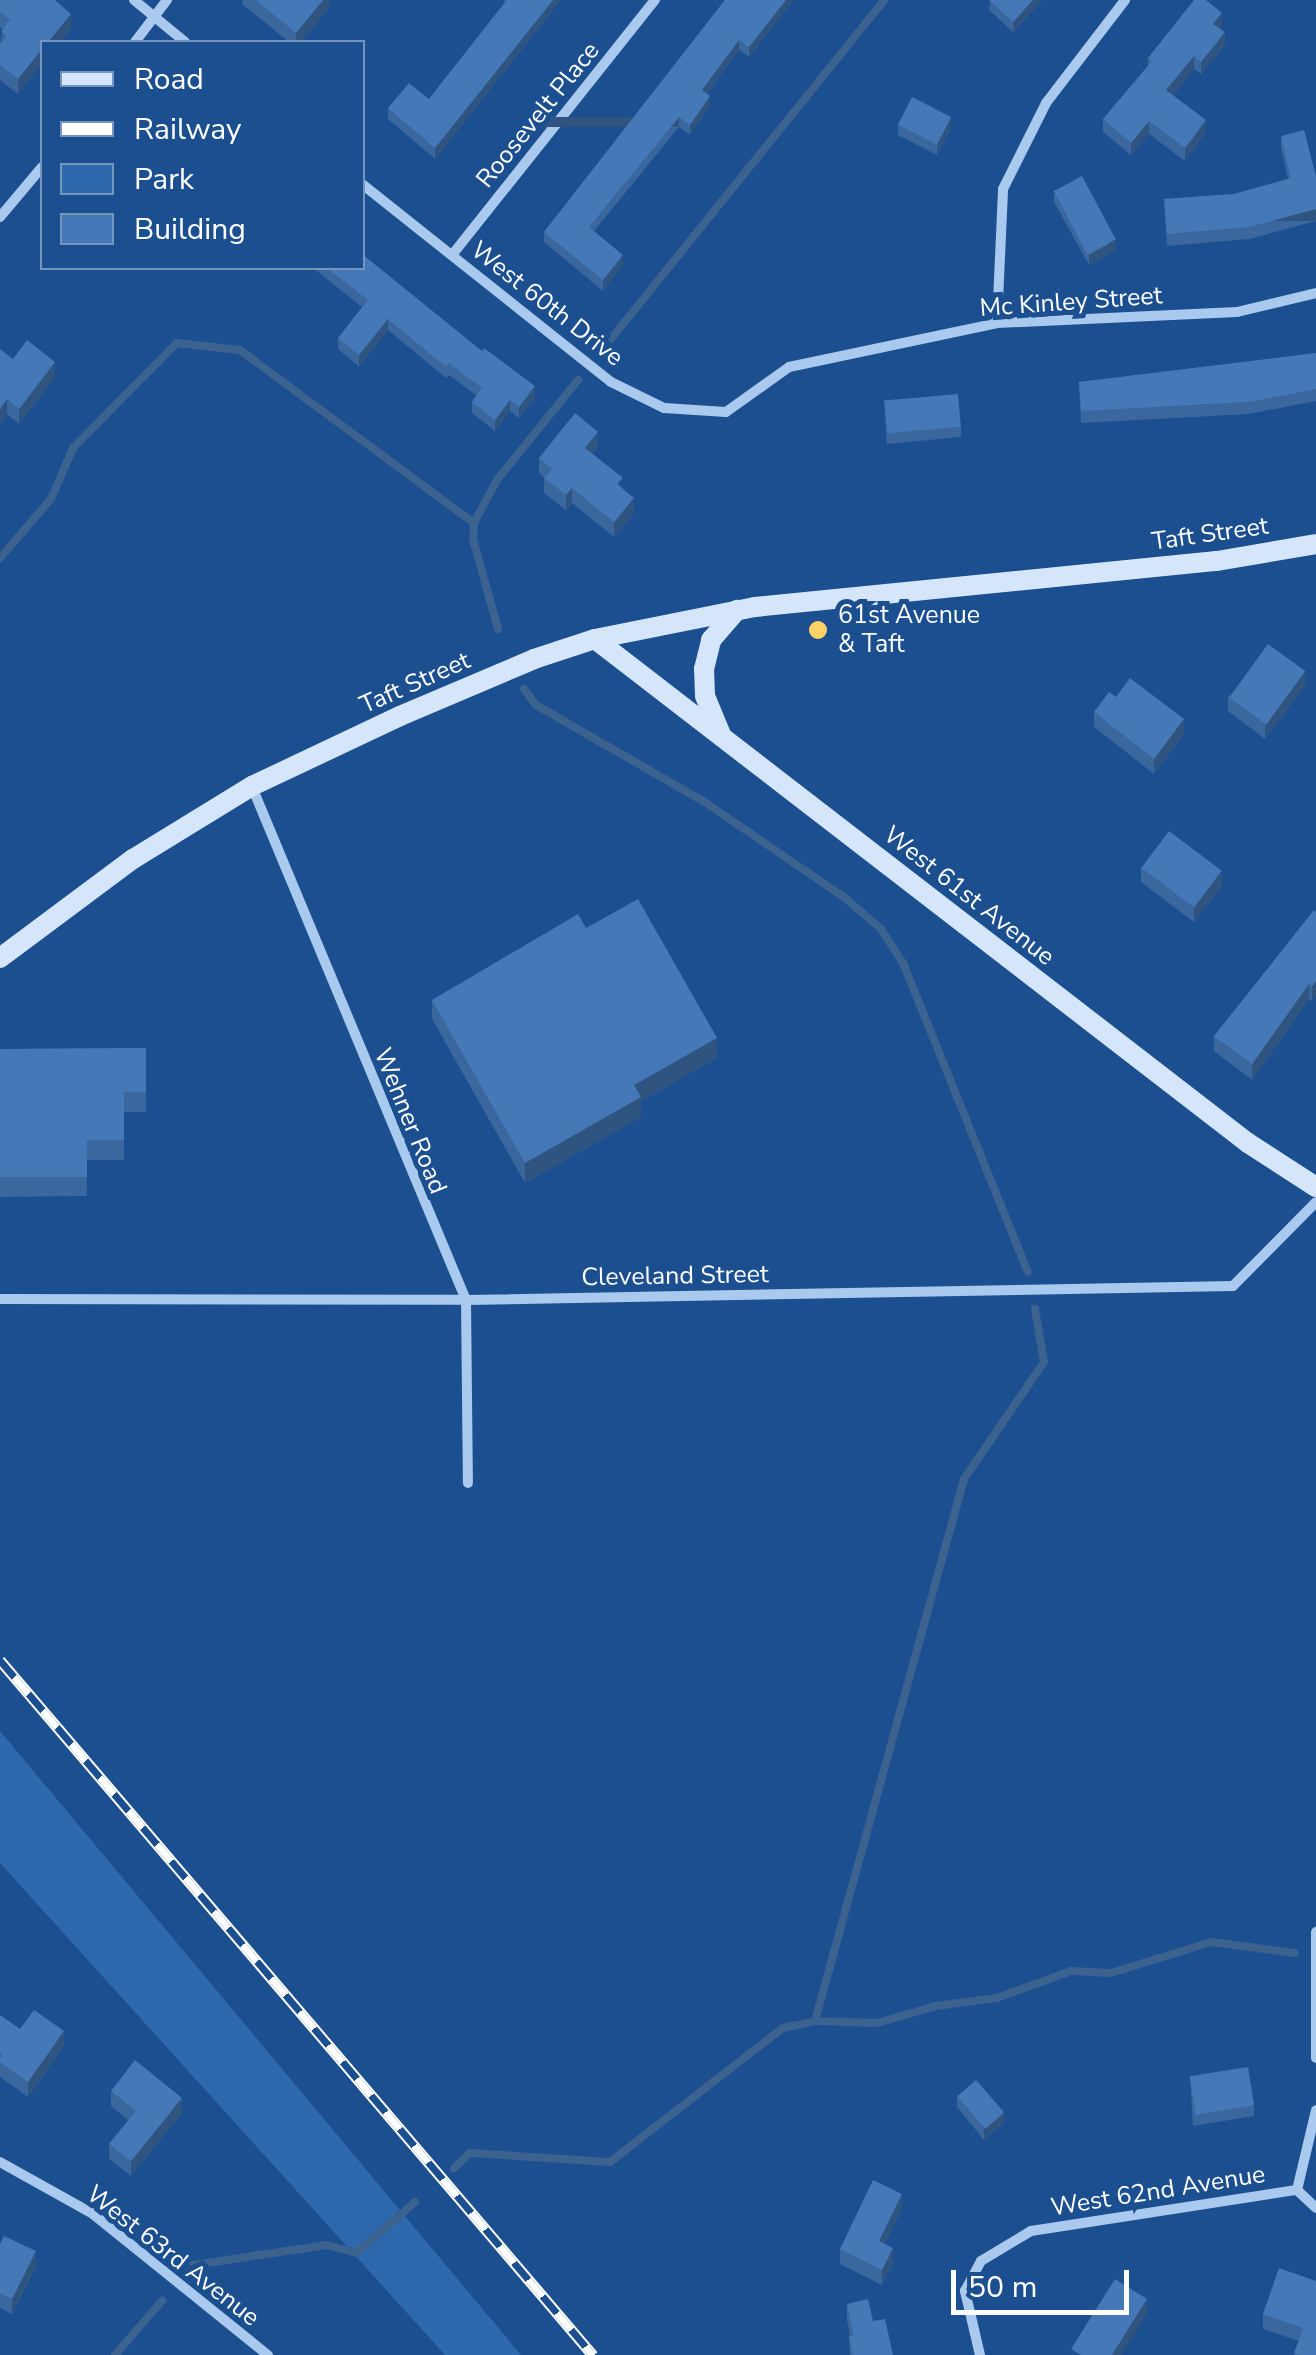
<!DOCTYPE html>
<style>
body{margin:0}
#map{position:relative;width:1316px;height:2355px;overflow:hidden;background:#1b4f8f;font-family:"Nunito Sans",sans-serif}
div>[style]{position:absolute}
.green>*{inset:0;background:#2e69ad}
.stream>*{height:8px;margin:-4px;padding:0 4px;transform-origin:4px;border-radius:4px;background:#3c6290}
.minor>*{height:10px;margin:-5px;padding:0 5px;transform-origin:5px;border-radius:5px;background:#a9c9ee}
.secondary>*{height:20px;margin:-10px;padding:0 10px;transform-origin:10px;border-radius:10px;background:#d6e6fa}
.rail>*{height:11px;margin-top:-5.5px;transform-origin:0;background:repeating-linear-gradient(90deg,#1b4f8f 0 22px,#fff 0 44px);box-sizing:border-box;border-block:2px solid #fff}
.wall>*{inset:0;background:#3a679d}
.shaded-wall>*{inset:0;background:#305480;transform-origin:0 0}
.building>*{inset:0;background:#4478b7;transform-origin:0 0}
.dots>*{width:28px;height:28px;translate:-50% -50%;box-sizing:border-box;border:5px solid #1b4f8f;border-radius:50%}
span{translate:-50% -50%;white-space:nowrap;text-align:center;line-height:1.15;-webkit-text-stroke:10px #1b4f8f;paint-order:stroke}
.street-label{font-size:25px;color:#fff}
.poi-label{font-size:25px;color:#fff}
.left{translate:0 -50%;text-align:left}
.legend{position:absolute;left:40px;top:40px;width:325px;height:230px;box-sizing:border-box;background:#1b4f8f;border:2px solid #7695bc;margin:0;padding:12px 18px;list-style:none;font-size:30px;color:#fff}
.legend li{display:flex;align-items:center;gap:20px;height:50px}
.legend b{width:50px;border:2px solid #7695bc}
.scale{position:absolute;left:951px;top:2270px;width:178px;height:45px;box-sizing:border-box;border:5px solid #fff;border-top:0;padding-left:12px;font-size:30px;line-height:35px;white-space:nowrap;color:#fff;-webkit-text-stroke:8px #1b4f8f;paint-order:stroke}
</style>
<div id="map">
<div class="green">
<div style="clip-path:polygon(0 1731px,521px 2355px,445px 2355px,0 1863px)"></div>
</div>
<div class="stream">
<div style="left:602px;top:350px;width:449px;rotate:-51.1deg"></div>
<div style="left:0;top:558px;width:78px;rotate:-49.2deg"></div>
<div style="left:51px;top:499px;width:56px;rotate:-66.7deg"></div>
<div style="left:73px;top:448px;width:148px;rotate:-45.3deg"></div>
<div style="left:177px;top:343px;width:63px;rotate:6.3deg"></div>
<div style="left:240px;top:350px;width:291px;rotate:36.5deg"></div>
<div style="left:498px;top:629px;width:93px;rotate:-105.5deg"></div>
<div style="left:473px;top:539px;width:16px;rotate:-86deg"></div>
<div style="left:474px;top:523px;width:49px;rotate:-61.9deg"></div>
<div style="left:497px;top:480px;width:129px;rotate:-51deg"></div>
<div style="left:524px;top:689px;width:20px;rotate:53deg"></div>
<div style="left:536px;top:705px;width:193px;rotate:29.9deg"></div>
<div style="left:703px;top:801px;width:172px;rotate:34.3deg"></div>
<div style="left:845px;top:898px;width:48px;rotate:40.7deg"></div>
<div style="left:881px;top:929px;width:40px;rotate:57.1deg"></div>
<div style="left:903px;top:963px;width:333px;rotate:68deg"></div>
<div style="left:815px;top:2021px;width:562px;rotate:-74.63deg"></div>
<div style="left:964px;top:1479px;width:142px;rotate:-55.6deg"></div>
<div style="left:1044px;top:1362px;width:54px;rotate:-99.6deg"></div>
<div style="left:454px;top:2168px;width:22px;rotate:-43deg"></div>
<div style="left:470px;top:2153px;width:140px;rotate:3.7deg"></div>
<div style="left:610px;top:2162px;width:219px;rotate:-37.8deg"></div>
<div style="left:783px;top:2028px;width:33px;rotate:-12deg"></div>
<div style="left:815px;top:2021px;width:62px;rotate:1.8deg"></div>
<div style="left:877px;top:2023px;width:61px;rotate:-16.1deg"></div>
<div style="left:936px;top:2006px;width:62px;rotate:-7.5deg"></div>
<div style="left:997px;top:1998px;width:79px;rotate:-20deg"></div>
<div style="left:1071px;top:1971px;width:40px;rotate:2.9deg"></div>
<div style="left:1111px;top:1973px;width:105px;rotate:-17.2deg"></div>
<div style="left:1211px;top:1942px;width:84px;rotate:7.5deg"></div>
<div style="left:187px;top:2271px;width:8px;rotate:-45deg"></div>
<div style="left:193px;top:2265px;width:135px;rotate:-8.5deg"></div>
<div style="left:327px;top:2245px;width:30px;rotate:15deg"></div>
<div style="left:356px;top:2253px;width:78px;rotate:-40.8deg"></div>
<div style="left:115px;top:2355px;width:72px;rotate:-49deg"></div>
</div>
<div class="minor">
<div style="left:134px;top:0;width:66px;rotate:39.5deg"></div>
<div style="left:135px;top:42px;width:53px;rotate:-52.7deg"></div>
<div style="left:362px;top:184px;width:318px;rotate:38.5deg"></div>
<div style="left:611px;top:382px;width:59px;rotate:26.1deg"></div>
<div style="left:664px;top:408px;width:62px;rotate:3.7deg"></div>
<div style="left:726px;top:412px;width:77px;rotate:-35.5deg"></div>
<div style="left:789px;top:367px;width:213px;rotate:-11.9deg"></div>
<div style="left:997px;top:323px;width:240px;rotate:-2.6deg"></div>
<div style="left:1237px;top:312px;width:81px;rotate:-13.5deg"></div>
<div style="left:0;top:217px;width:65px;rotate:-50deg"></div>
<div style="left:452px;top:255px;width:326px;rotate:-51.5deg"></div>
<div style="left:997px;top:323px;width:134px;rotate:-87.4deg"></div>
<div style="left:1003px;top:189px;width:96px;rotate:-63.4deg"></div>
<div style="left:1046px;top:103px;width:130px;rotate:-52.5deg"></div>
<div style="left:252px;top:787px;width:556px;rotate:67.36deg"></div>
<div style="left:466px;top:1300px;width:183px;rotate:89.4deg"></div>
<div style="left:0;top:1299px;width:466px;rotate:0.1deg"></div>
<div style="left:466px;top:1300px;width:767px;rotate:-1.05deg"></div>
<div style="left:1233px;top:1286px;width:118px;rotate:-45.3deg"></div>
<div style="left:1316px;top:1932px;width:126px;rotate:90deg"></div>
<div style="left:0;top:2162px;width:107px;rotate:29.2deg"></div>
<div style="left:93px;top:2214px;width:225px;rotate:38.9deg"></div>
<div style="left:1297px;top:2190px;width:82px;rotate:-76.6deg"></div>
<div style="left:980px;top:2355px;width:66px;rotate:-103.2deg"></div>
<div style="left:965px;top:2291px;width:34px;rotate:-62deg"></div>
<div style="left:981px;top:2261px;width:58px;rotate:-31deg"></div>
<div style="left:1031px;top:2231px;width:269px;rotate:-8.8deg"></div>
<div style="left:1297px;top:2190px;width:26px;rotate:43deg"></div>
</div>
<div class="secondary">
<div style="left:595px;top:639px;width:825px;rotate:37.66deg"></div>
<div style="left:1248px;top:1143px;width:81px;rotate:32.9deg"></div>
<div style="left:722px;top:737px;width:44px;rotate:-112.5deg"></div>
<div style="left:705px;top:696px;width:27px;rotate:-92deg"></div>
<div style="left:704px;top:669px;width:30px;rotate:-76deg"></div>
<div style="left:711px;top:640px;width:40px;rotate:-49deg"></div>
<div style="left:0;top:958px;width:166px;rotate:-36.7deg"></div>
<div style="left:133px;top:859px;width:140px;rotate:-31.5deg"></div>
<div style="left:252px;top:786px;width:164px;rotate:-25.3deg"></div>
<div style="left:400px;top:716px;width:146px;rotate:-23deg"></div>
<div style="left:534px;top:659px;width:64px;rotate:-18.2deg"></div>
<div style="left:595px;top:639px;width:163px;rotate:-11.3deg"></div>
<div style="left:755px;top:607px;width:464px;rotate:-5.7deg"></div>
<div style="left:1217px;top:561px;width:100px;rotate:-9.7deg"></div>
</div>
<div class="rail">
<div style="left:0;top:1660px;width:914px;rotate:49.53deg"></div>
</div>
<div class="wall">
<div style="clip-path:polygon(0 0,71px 29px,60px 42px,42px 42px,18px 94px,0 80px,0 44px,3px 29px,0 27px)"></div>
<div style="clip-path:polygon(243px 0,329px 0,329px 8px,301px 42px,289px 42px,243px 5px)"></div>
<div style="clip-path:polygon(503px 0,561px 0,435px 159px,388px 119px,388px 108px,429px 99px,505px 2px)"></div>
<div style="clip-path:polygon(725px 0,794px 0,749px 57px,739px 50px,707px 94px,710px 106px,690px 135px,679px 127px,594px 231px,623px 265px,603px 291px,544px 242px,544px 232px)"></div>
<div style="clip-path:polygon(990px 0,1043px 0,1013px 32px,989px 10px)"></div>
<div style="clip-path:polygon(1222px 26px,1220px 29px,1225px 45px,1201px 74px,1194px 69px,1173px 95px,1206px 132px,1185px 161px,1149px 134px,1131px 155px,1103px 132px,1103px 119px,1148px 66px,1148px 58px)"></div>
<div style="clip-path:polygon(898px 125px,951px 127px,937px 155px,898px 135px)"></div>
<div style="clip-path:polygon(1281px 136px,1316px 176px,1316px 221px,1250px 239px,1167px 246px,1164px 199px,1234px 194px,1288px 179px,1281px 148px)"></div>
<div style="clip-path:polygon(1054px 192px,1116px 250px,1089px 265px,1054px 202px)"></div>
<div style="clip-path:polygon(313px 268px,362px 268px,535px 398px,519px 418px,510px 411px,495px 431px,472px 413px,472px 402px,476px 395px,449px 375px,446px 378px,388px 330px,359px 367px,338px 349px,338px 338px,362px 307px)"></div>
<div style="clip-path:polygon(1316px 353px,1316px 401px,1249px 414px,1081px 423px,1079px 382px)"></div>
<div style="clip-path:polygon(13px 359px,55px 377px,19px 424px,7px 414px,0 424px)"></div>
<div style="clip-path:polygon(884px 400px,961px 427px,961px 437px,887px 444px)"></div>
<div style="clip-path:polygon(598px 447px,592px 454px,623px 489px,634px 513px,614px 537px,572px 503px,566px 510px,544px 493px,544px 478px,539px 473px,539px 458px)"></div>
<div style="clip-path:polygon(1305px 686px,1265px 739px,1228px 711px,1228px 696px)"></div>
<div style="clip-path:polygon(1116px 697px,1184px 734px,1154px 774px,1094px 727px,1094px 712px)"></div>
<div style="clip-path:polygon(1141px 867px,1222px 886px,1194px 922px,1141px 882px)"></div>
<div style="clip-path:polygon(1316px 912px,1312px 1001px,1309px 999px,1252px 1080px,1214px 1051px,1214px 1036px)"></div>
<div style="clip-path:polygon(586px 928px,717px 1058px,641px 1101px,641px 1117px,525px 1183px,432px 1019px,432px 1000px)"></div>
<div style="clip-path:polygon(146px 1048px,146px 1112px,124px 1112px,124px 1160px,87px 1160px,87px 1196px,0 1197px,0 1049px)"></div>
<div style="clip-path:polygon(0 2015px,20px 2029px,64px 2046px,28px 2097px,0 2077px)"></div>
<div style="clip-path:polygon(1190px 2075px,1254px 2106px,1254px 2116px,1193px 2126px)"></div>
<div style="clip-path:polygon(111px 2091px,182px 2113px,131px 2176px,109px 2159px,109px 2144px,128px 2120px,111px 2106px)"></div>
<div style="clip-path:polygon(957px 2097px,1004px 2123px,984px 2140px,957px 2107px)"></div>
<div style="clip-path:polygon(902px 2209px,885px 2244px,893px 2263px,882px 2285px,840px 2264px,840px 2249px)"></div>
<div style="clip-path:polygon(0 2244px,36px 2266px,12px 2314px,0 2308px)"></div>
<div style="clip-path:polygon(1316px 2281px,1316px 2355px,1294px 2355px,1299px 2341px,1263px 2329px,1263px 2314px)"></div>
<div style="clip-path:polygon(847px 2304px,873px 2321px,893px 2355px,850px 2355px,849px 2336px,850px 2335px,847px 2320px)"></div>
</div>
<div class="shaded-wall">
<div style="clip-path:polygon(323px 0,329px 0,329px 8px,301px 42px,296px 42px,296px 33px)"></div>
<div style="clip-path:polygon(553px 0,561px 0,435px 159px,435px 148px)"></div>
<div style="clip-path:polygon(786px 0,794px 0,749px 57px,749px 47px)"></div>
<div style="clip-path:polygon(1033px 0,1043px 0,1013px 32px,1013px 22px)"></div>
<div style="clip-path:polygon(1222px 13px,1222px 26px,1213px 36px,1213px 24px)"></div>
<div style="clip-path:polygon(71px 14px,71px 29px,60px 42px,48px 42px)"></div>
<div style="clip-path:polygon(1225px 32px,1225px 45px,1201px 74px,1201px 62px)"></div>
<div style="clip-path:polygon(739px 40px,739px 50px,702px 100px,702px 90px)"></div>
<div style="clip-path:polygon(42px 49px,42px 64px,18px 94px,18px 79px)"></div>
<div style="clip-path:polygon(1194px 56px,1194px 69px,1166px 103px,1166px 90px)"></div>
<div style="clip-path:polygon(710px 96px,710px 106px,690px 135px,690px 125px)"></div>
<div style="left:679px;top:117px;width:10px;height:142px;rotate:90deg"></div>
<div style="clip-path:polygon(951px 117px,951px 127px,937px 155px,937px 145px)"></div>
<div style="clip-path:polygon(1206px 120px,1206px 132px,1185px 161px,1185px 148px)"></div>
<div style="clip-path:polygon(1149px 121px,1149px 134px,1131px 155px,1131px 143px)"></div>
<div style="left:1316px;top:209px;width:12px;height:68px;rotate:90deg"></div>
<div style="clip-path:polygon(1116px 240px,1116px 250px,1089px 265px,1089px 255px)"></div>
<div style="clip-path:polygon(623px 255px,623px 265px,603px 291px,603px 280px)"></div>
<div style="clip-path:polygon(388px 319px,388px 330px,359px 367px,359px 355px)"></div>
<div style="clip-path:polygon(55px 362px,55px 377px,19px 424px,19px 409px)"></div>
<div style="clip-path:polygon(535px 386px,535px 398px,519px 418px,519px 407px)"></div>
<div style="clip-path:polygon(7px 399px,7px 414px,0 424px,0 409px)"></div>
<div style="clip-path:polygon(510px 400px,510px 411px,495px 431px,495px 420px)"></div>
<div style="clip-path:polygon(598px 432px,598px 447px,585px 463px,585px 448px)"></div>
<div style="clip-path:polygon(572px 488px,572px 503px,566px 510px,566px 495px)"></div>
<div style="clip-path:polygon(634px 498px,634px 513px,614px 537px,614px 522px)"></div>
<div style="clip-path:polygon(1305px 671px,1305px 686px,1265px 739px,1265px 724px)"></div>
<div style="clip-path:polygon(1184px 719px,1184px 734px,1154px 774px,1154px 759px)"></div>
<div style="clip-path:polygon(1222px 871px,1222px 886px,1194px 922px,1194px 907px)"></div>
<div style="clip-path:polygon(1316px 981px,1316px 996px,1312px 1001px,1312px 986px)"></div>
<div style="clip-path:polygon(1309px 984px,1309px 999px,1252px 1080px,1252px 1064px)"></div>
<div style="clip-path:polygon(717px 1038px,717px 1058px,641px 1101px,641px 1117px,525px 1183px,525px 1163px,634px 1085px)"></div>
<div style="clip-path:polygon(64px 2031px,64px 2046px,28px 2097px,28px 2082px)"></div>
<div style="clip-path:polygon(182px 2098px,182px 2113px,131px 2176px,131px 2161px)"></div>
<div style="clip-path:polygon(1004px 2112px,1004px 2123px,984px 2140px,984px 2129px)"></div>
<div style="clip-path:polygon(902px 2194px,902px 2209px,879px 2256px,879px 2241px)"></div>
<div style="clip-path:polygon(893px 2248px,893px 2263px,882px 2285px,882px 2270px)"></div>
<div style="clip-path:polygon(36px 2251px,36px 2266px,12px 2314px,12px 2299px)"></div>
<div style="clip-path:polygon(1147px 2299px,1147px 2314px,1121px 2355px,1112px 2355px)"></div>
</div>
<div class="building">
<div style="clip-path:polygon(0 0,55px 0,71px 14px,48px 42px,42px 42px,42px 49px,18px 79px,0 65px,0 44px,7px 36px,1px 31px,10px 20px,0 12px)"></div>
<div style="clip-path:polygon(256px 0,323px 0,296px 33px)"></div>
<div style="clip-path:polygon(507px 0,553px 0,435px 148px,388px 108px,409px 83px,429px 99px)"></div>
<div style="clip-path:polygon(725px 0,786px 0,749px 47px,739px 40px,702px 90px,710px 96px,690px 125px,679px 117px,589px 227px,623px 255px,603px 280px,544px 232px)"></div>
<div style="clip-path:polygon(989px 0,1033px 0,1013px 22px)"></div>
<div style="clip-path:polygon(1194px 0,1206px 0,1222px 13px,1213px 24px,1225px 32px,1201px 62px,1194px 56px,1166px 90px,1206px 120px,1185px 148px,1149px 121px,1131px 143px,1103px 119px,1152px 61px,1148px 58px)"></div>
<div style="left:912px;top:97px;width:44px;height:31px;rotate:27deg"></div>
<div style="clip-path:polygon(1304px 130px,1316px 176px,1316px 209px,1250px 227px,1167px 234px,1164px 199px,1234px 194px,1291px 178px,1281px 136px)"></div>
<div style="left:1082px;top:176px;width:72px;height:32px;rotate:62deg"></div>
<div style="clip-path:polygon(362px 254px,482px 351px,484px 348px,535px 386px,519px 407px,510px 400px,495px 420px,472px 402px,482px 388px,449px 363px,446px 367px,388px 319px,359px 355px,338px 338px,368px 300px,327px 268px,362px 268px)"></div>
<div style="clip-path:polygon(27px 340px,55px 362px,19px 409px,7px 399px,0 409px,0 349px,13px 359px)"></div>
<div style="clip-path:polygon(1316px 353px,1316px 389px,1249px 402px,1081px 411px,1079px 382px)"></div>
<div style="left:958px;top:394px;width:33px;height:74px;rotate:85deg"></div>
<div style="clip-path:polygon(575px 413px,598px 432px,585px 448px,623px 478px,617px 484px,634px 498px,614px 522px,572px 488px,566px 495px,544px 478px,552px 469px,539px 458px)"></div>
<div style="left:1268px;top:644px;width:46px;height:66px;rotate:36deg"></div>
<div style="clip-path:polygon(1130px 678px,1184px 719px,1154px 759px,1094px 712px,1109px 692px,1116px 697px)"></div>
<div style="left:1169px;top:831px;width:66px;height:46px;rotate:37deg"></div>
<div style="clip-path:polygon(638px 899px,717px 1038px,634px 1085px,641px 1097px,525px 1163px,432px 1000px,578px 914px,586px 928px)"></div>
<div style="clip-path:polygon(1314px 910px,1316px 912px,1316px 981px,1312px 986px,1309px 984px,1252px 1064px,1214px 1036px)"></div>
<div style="clip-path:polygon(146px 1048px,146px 1092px,124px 1092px,124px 1140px,87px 1140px,87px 1177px,0 1177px,0 1049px)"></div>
<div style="clip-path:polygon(34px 2010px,64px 2031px,28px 2082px,0 2062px,0 2058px,2px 2054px,0 2053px,0 2015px,20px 2029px)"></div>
<div style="clip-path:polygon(135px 2060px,182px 2098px,131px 2161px,109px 2144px,136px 2111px,111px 2091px)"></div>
<div style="left:1248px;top:2067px;width:39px;height:59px;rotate:81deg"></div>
<div style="left:976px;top:2080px;width:43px;height:25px;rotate:49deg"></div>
<div style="clip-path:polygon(873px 2180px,902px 2194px,879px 2241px,893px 2248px,882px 2270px,840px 2249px)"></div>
<div style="clip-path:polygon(4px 2236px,36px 2251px,12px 2299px,0 2293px,0 2244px)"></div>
<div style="clip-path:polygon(1279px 2268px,1316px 2281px,1316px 2355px,1301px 2355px,1294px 2353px,1303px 2328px,1263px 2314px)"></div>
<div style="clip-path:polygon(1115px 2279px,1147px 2299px,1112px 2355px,1081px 2355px,1071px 2349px)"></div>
<div style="clip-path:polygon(868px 2299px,873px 2321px,885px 2319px,893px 2355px,853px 2355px,849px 2336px,854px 2335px,847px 2304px)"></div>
</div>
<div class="dots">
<div style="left:818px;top:630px;background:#ffd166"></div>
</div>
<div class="street-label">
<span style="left:538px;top:115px;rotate:-51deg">Roosevelt Place</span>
<span style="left:1071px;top:302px;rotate:-4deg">Mc Kinley Street</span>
<span style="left:547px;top:304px;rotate:38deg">West 60th Drive</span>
<span style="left:1210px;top:534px;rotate:-8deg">Taft Street</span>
<span style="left:415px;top:683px;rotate:-24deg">Taft Street</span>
<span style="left:969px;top:896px;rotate:38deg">West 61st Avenue</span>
<span style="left:410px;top:1121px;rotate:68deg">Wehner Road</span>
<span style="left:675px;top:1276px;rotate:-1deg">Cleveland Street</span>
<span style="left:1158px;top:2191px;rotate:-9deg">West 62nd Avenue</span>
<span style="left:173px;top:2256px;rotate:38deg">West 63rd Avenue</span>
</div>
<div class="poi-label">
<span class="left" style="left:838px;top:630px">61st Avenue<br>&amp; Taft</span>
</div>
<ul class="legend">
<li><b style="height:12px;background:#d6e6fa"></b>Road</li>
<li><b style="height:12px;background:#fff"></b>Railway</li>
<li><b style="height:28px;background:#2e69ad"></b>Park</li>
<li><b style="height:28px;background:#4478b7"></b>Building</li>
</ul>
<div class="scale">50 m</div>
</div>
